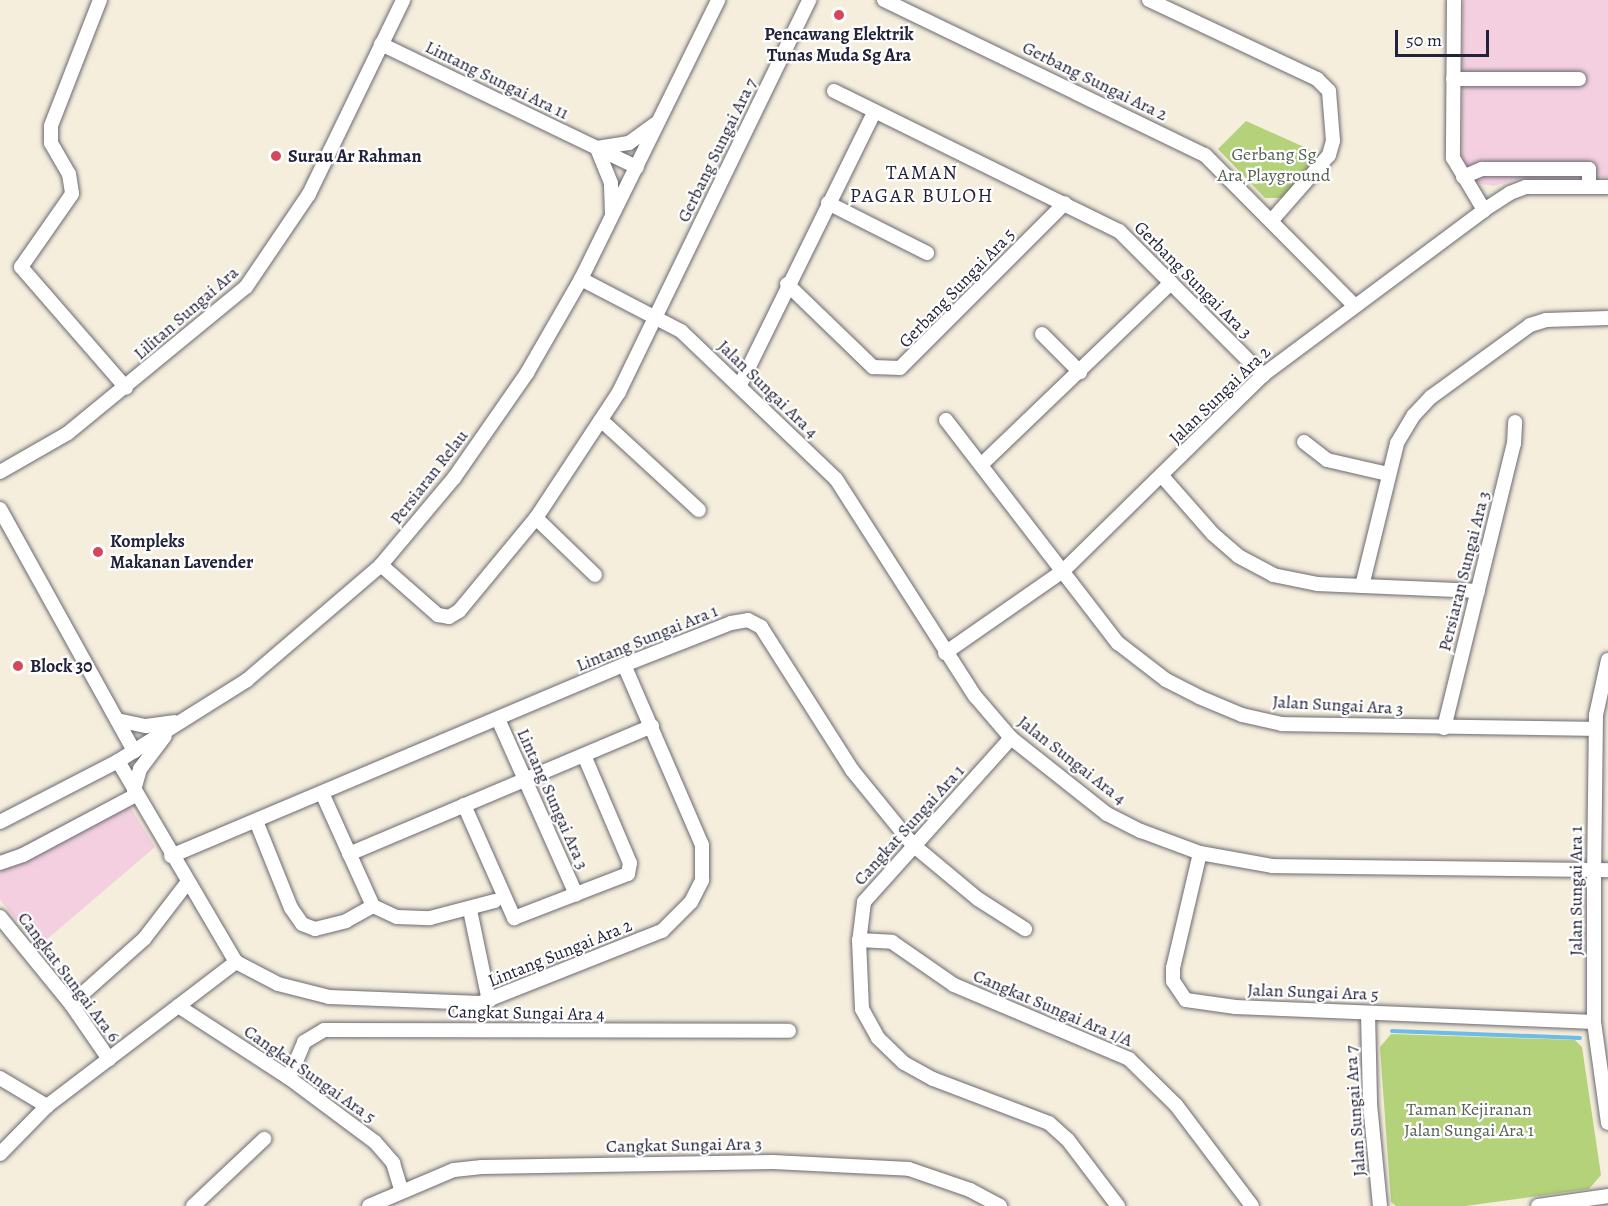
<!DOCTYPE html>
<style>
body{margin:0}
#map{position:relative;width:1608px;height:1206px;overflow:hidden;background:#f5eedc;font-family:Alegreya,serif}
div>[style]{position:absolute}
.built>*{inset:0;background:#f3cfe0}
.green>*{inset:0;background:#b4d279}
.stream>*{height:4px;margin:-2px;padding:0 2px;transform-origin:2px;border-radius:2px;background:#6dbbe7}
.roads{filter:drop-shadow(0 0 2px #6c6973) drop-shadow(0 0 2px #6c6973)}
.street>*{height:14px;margin:-7px;padding:0 7px;transform-origin:7px;border-radius:7px;background:#fff}
.dots>*{width:16px;height:16px;translate:-50% -50%;box-sizing:border-box;border:3px solid #fff;border-radius:50%}
span{translate:-50% -50%;white-space:nowrap;text-align:center;line-height:1.15;-webkit-text-stroke:4.5px #fff;paint-order:stroke}
.poi-label{font-size:18px;color:#22223b;font-weight:700}
.left{translate:0 -50%;text-align:left}
.street-label{font-size:18px;color:#22223b}
.park-label{font-size:18px;color:#556051}
.neighbourhood-label{font-size:20px;color:#22223b;letter-spacing:1.5px}
.scale{position:absolute;left:1395px;top:30px;width:94px;height:27px;box-sizing:border-box;border:3px solid #22223b;border-top:0;padding-left:8px;font-size:18px;line-height:21px;white-space:nowrap;color:#22223b;-webkit-text-stroke:4px #fff;paint-order:stroke}
</style>
<div id="map">
<div class="built">
<div style="clip-path:polygon(1463px 0,1608px 0,1608px 177px,1521px 178px,1494px 186px,1474px 183px,1462px 159px)"></div>
<div style="clip-path:polygon(122px 794px,155px 847px,39px 946px,0 900px,0 853px,13px 850px)"></div>
</div>
<div class="green">
<div style="clip-path:polygon(1246px 121px,1322px 155px,1284px 198px,1265px 198px,1218px 149px)"></div>
<div style="clip-path:polygon(1391px 1034px,1575px 1040px,1582px 1047px,1601px 1175px,1589px 1189px,1465px 1206px,1396px 1206px,1391px 1202px,1380px 1047px)"></div>
</div>
<div class="stream">
<div style="left:1392px;top:1031px;width:188px;rotate:2.1deg"></div>
</div>
<div class="roads">
<div class="street">
<div style="left:100px;top:0;width:135px;rotate:111.3deg"></div>
<div style="left:51px;top:126px;width:17px;rotate:90deg"></div>
<div style="left:51px;top:143px;width:36px;rotate:60deg"></div>
<div style="left:69px;top:174px;width:20px;rotate:81deg"></div>
<div style="left:72px;top:194px;width:89px;rotate:124.9deg"></div>
<div style="left:21px;top:267px;width:160px;rotate:49deg"></div>
<div style="left:884px;top:0;width:356px;rotate:25.8deg"></div>
<div style="left:1205px;top:155px;width:211px;rotate:45.2deg"></div>
<div style="left:1149px;top:0;width:186px;rotate:25.2deg"></div>
<div style="left:1317px;top:79px;width:17px;rotate:45deg"></div>
<div style="left:1329px;top:91px;width:50px;rotate:85.4deg"></div>
<div style="left:1333px;top:141px;width:15px;rotate:106deg"></div>
<div style="left:1329px;top:155px;width:86px;rotate:131.2deg"></div>
<div style="left:1454px;top:0;width:158px;rotate:90.4deg"></div>
<div style="left:1453px;top:158px;width:61px;rotate:59.2deg"></div>
<div style="left:381px;top:44px;width:284px;rotate:25.7deg"></div>
<div style="left:1453px;top:79px;width:126px"></div>
<div style="left:834px;top:91px;width:318px;rotate:26.2deg"></div>
<div style="left:1119px;top:231px;width:204px;rotate:45deg"></div>
<div style="left:1463px;top:177px;width:21px;rotate:-23deg"></div>
<div style="left:1482px;top:169px;width:107px"></div>
<div style="left:1589px;top:169px;width:18px;rotate:90deg"></div>
<div style="left:828px;top:203px;width:111px;rotate:26.8deg"></div>
<div style="left:612px;top:214px;width:31px;rotate:-92deg"></div>
<div style="left:611px;top:183px;width:38px;rotate:-112deg"></div>
<div style="left:597px;top:148px;width:32px;rotate:-9deg"></div>
<div style="left:629px;top:143px;width:32px;rotate:-36deg"></div>
<div style="left:581px;top:279px;width:113px;rotate:27.5deg"></div>
<div style="left:681px;top:331px;width:214px;rotate:43.7deg"></div>
<div style="left:836px;top:479px;width:258px;rotate:57.4deg"></div>
<div style="left:975px;top:696px;width:55px;rotate:49.4deg"></div>
<div style="left:1011px;top:738px;width:122px;rotate:38.4deg"></div>
<div style="left:1107px;top:814px;width:38px;rotate:27deg"></div>
<div style="left:1141px;top:831px;width:63px;rotate:20.4deg"></div>
<div style="left:1200px;top:853px;width:73px;rotate:10.2deg"></div>
<div style="left:1272px;top:866px;width:336px;rotate:0.7deg"></div>
<div style="left:787px;top:284px;width:120px;rotate:44deg"></div>
<div style="left:873px;top:367px;width:27px;rotate:2deg"></div>
<div style="left:900px;top:368px;width:233px;rotate:-45deg"></div>
<div style="left:1042px;top:334px;width:54px;rotate:45deg"></div>
<div style="left:740px;top:385px;width:305px;rotate:-63.8deg"></div>
<div style="left:601px;top:420px;width:133px;rotate:42.6deg"></div>
<div style="left:946px;top:420px;width:282px;rotate:52.4deg"></div>
<div style="left:1118px;top:643px;width:61px;rotate:37.6deg"></div>
<div style="left:1166px;top:680px;width:37px;rotate:27deg"></div>
<div style="left:1199px;top:697px;width:47px;rotate:22.7deg"></div>
<div style="left:1242px;top:715px;width:41px;rotate:12.7deg"></div>
<div style="left:1282px;top:724px;width:313px;rotate:0.9deg"></div>
<div style="left:1304px;top:442px;width:29px;rotate:38deg"></div>
<div style="left:1327px;top:460px;width:63px;rotate:12.9deg"></div>
<div style="left:982px;top:464px;width:262px;rotate:-43.8deg"></div>
<div style="left:0;top:472px;width:78px;rotate:-29.8deg"></div>
<div style="left:68px;top:433px;width:230px;rotate:-39.4deg"></div>
<div style="left:246px;top:287px;width:112px;rotate:-55.9deg"></div>
<div style="left:309px;top:194px;width:216px;rotate:-64.1deg"></div>
<div style="left:1162px;top:476px;width:77px;rotate:48.7deg"></div>
<div style="left:1213px;top:534px;width:33px;rotate:41deg"></div>
<div style="left:1238px;top:556px;width:40px;rotate:28deg"></div>
<div style="left:1273px;top:575px;width:46px;rotate:11.3deg"></div>
<div style="left:1318px;top:584px;width:160px;rotate:2.5deg"></div>
<div style="left:0;top:509px;width:277px;rotate:61deg"></div>
<div style="left:536px;top:518px;width:82px;rotate:44deg"></div>
<div style="left:381px;top:565px;width:76px;rotate:41.3deg"></div>
<div style="left:438px;top:615px;width:11px;rotate:10deg"></div>
<div style="left:449px;top:617px;width:12px;rotate:-31deg"></div>
<div style="left:459px;top:611px;width:121px;rotate:-50.4deg"></div>
<div style="left:536px;top:518px;width:151px;rotate:-56.6deg"></div>
<div style="left:619px;top:392px;width:436px;rotate:-64.1deg"></div>
<div style="left:1362px;top:586px;width:147px;rotate:-76.2deg"></div>
<div style="left:1397px;top:443px;width:33px;rotate:-59deg"></div>
<div style="left:1414px;top:415px;width:25px;rotate:-47deg"></div>
<div style="left:1431px;top:397px;width:122px;rotate:-36deg"></div>
<div style="left:1530px;top:325px;width:17px;rotate:-17deg"></div>
<div style="left:1546px;top:320px;width:62px;rotate:-1.8deg"></div>
<div style="left:945px;top:653px;width:144px;rotate:-34.8deg"></div>
<div style="left:1063px;top:571px;width:280px;rotate:-44.4deg"></div>
<div style="left:1263px;top:375px;width:276px;rotate:-36.7deg"></div>
<div style="left:1484px;top:210px;width:31px;rotate:-33deg"></div>
<div style="left:1510px;top:193px;width:17px;rotate:-21deg"></div>
<div style="left:1526px;top:187px;width:82px"></div>
<div style="left:1608px;top:660px;width:56px;rotate:102.3deg"></div>
<div style="left:1596px;top:715px;width:156px;rotate:90.7deg"></div>
<div style="left:1594px;top:871px;width:151px;rotate:90deg"></div>
<div style="left:1594px;top:1022px;width:102px;rotate:82.1deg"></div>
<div style="left:498px;top:719px;width:192px;rotate:66deg"></div>
<div style="left:117px;top:720px;width:30px;rotate:12deg"></div>
<div style="left:146px;top:726px;width:28px;rotate:-8deg"></div>
<div style="left:1444px;top:728px;width:292px;rotate:-76.2deg"></div>
<div style="left:1514px;top:444px;width:22px;rotate:-87deg"></div>
<div style="left:1011px;top:738px;width:220px;rotate:131.9deg"></div>
<div style="left:864px;top:902px;width:38px;rotate:97deg"></div>
<div style="left:859px;top:940px;width:69px;rotate:87.5deg"></div>
<div style="left:862px;top:1009px;width:33px;rotate:61deg"></div>
<div style="left:878px;top:1038px;width:36px;rotate:44deg"></div>
<div style="left:904px;top:1063px;width:33px;rotate:29deg"></div>
<div style="left:933px;top:1079px;width:124px;rotate:20.8deg"></div>
<div style="left:1049px;top:1123px;width:25px;rotate:42deg"></div>
<div style="left:1068px;top:1140px;width:83px;rotate:52.9deg"></div>
<div style="left:118px;top:761px;width:233px;rotate:59.6deg"></div>
<div style="left:236px;top:962px;width:47px;rotate:27.6deg"></div>
<div style="left:278px;top:984px;width:53px;rotate:14.3deg"></div>
<div style="left:329px;top:997px;width:151px;rotate:2.3deg"></div>
<div style="left:480px;top:1003px;width:196px;rotate:-21.6deg"></div>
<div style="left:662px;top:931px;width:41px;rotate:-45deg"></div>
<div style="left:691px;top:902px;width:25px;rotate:-63deg"></div>
<div style="left:702px;top:880px;width:35px;rotate:-90deg"></div>
<div style="left:702px;top:845px;width:196px;rotate:-113.4deg"></div>
<div style="left:134px;top:790px;width:22px;rotate:-74deg"></div>
<div style="left:140px;top:769px;width:41px;rotate:-52.9deg"></div>
<div style="left:322px;top:793px;width:124px;rotate:65.7deg"></div>
<div style="left:373px;top:906px;width:26px;rotate:25deg"></div>
<div style="left:397px;top:917px;width:33px;rotate:2deg"></div>
<div style="left:430px;top:918px;width:67px;rotate:-14.7deg"></div>
<div style="left:464px;top:805px;width:124px;rotate:66.1deg"></div>
<div style="left:514px;top:918px;width:122px;rotate:-21.1deg"></div>
<div style="left:628px;top:874px;width:11px;rotate:-80deg"></div>
<div style="left:630px;top:863px;width:117px;rotate:-113.1deg"></div>
<div style="left:256px;top:821px;width:94px;rotate:68.1deg"></div>
<div style="left:291px;top:908px;width:19px;rotate:55deg"></div>
<div style="left:302px;top:924px;width:14px;rotate:21deg"></div>
<div style="left:315px;top:929px;width:32px;rotate:-14deg"></div>
<div style="left:346px;top:921px;width:31px;rotate:-29deg"></div>
<div style="left:0;top:822px;width:133px;rotate:-27.3deg"></div>
<div style="left:118px;top:761px;width:152px;rotate:-32.1deg"></div>
<div style="left:247px;top:680px;width:177px;rotate:-40.6deg"></div>
<div style="left:381px;top:565px;width:114px;rotate:-50deg"></div>
<div style="left:454px;top:478px;width:128px;rotate:-55.2deg"></div>
<div style="left:527px;top:373px;width:108px;rotate:-60.1deg"></div>
<div style="left:581px;top:279px;width:311px;rotate:-63.8deg"></div>
<div style="left:1200px;top:853px;width:118px;rotate:103.2deg"></div>
<div style="left:1173px;top:968px;width:13px;rotate:90deg"></div>
<div style="left:1173px;top:981px;width:23px;rotate:56deg"></div>
<div style="left:1186px;top:1000px;width:50px;rotate:8deg"></div>
<div style="left:1236px;top:1007px;width:358px;rotate:2.4deg"></div>
<div style="left:349px;top:854px;width:329px;rotate:-22.9deg"></div>
<div style="left:171px;top:856px;width:492px;rotate:-22.9deg"></div>
<div style="left:624px;top:665px;width:115px;rotate:-21.4deg"></div>
<div style="left:731px;top:623px;width:17px;rotate:-10deg"></div>
<div style="left:748px;top:620px;width:15px;rotate:28deg"></div>
<div style="left:761px;top:627px;width:169px;rotate:57.5deg"></div>
<div style="left:852px;top:770px;width:97px;rotate:50.9deg"></div>
<div style="left:913px;top:845px;width:85px;rotate:39.7deg"></div>
<div style="left:978px;top:899px;width:56px;rotate:32.6deg"></div>
<div style="left:0;top:863px;width:24px;rotate:-19deg"></div>
<div style="left:23px;top:855px;width:128px;rotate:-28deg"></div>
<div style="left:470px;top:910px;width:93px;rotate:78.2deg"></div>
<div style="left:0;top:917px;width:112px;rotate:50.8deg"></div>
<div style="left:71px;top:1004px;width:67px;rotate:55.4deg"></div>
<div style="left:859px;top:940px;width:33px;rotate:3deg"></div>
<div style="left:892px;top:942px;width:75px;rotate:34.7deg"></div>
<div style="left:954px;top:985px;width:190px;rotate:22.9deg"></div>
<div style="left:1129px;top:1059px;width:66px;rotate:44.4deg"></div>
<div style="left:1176px;top:1105px;width:126px;rotate:53deg"></div>
<div style="left:71px;top:1004px;width:98px;rotate:-41.7deg"></div>
<div style="left:144px;top:939px;width:71px;rotate:-52.5deg"></div>
<div style="left:178px;top:1006px;width:132px;rotate:33deg"></div>
<div style="left:289px;top:1078px;width:107px;rotate:36.7deg"></div>
<div style="left:375px;top:1142px;width:28px;rotate:49deg"></div>
<div style="left:393px;top:1163px;width:28px;rotate:73deg"></div>
<div style="left:1368px;top:1013px;width:91px;rotate:88.7deg"></div>
<div style="left:1370px;top:1104px;width:102px;rotate:84.4deg"></div>
<div style="left:0;top:1078px;width:55px;rotate:30.8deg"></div>
<div style="left:289px;top:1078px;width:39px;rotate:-67deg"></div>
<div style="left:304px;top:1042px;width:23px;rotate:-31deg"></div>
<div style="left:324px;top:1030px;width:465px;rotate:0.1deg"></div>
<div style="left:0;top:1154px;width:67px;rotate:-45.6deg"></div>
<div style="left:47px;top:1106px;width:238px;rotate:-37.3deg"></div>
<div style="left:193px;top:1206px;width:98px;rotate:-43.3deg"></div>
<div style="left:369px;top:1206px;width:92px;rotate:-23deg"></div>
<div style="left:454px;top:1170px;width:28px;rotate:-6deg"></div>
<div style="left:482px;top:1167px;width:291px;rotate:-1deg"></div>
<div style="left:773px;top:1162px;width:136px;rotate:2.9deg"></div>
<div style="left:909px;top:1169px;width:65px;rotate:19deg"></div>
<div style="left:970px;top:1190px;width:34px;rotate:28deg"></div>
<div style="left:1538px;top:1206px;width:71px;rotate:-8.1deg"></div>
</div>
</div>
<div class="dots">
<div style="left:839px;top:15px;background:#d1495b"></div>
<div style="left:276px;top:156px;background:#d1495b"></div>
<div style="left:98px;top:552px;background:#d1495b"></div>
<div style="left:18px;top:666px;background:#d1495b"></div>
</div>
<div class="poi-label">
<span style="left:839px;top:45px">Pencawang Elektrik<br>Tunas Muda Sg Ara</span>
<span class="left" style="left:288px;top:156px">Surau Ar Rahman</span>
<span class="left" style="left:110px;top:552px">Kompleks<br>Makanan Lavender</span>
<span class="left" style="left:30px;top:666px">Block 30</span>
</div>
<div class="street-label">
<span style="left:497px;top:80px;rotate:26deg">Lintang Sungai Ara 11</span>
<span style="left:1095px;top:81px;rotate:26deg">Gerbang Sungai Ara 2</span>
<span style="left:717px;top:150px;rotate:-64deg">Gerbang Sungai Ara 7</span>
<span style="left:1193px;top:280px;rotate:45deg">Gerbang Sungai Ara 3</span>
<span style="left:957px;top:288px;rotate:-46deg">Gerbang Sungai Ara 5</span>
<span style="left:186px;top:313px;rotate:-41deg">Lilitan Sungai Ara</span>
<span style="left:768px;top:389px;rotate:44deg">Jalan Sungai Ara 4</span>
<span style="left:1220px;top:395px;rotate:-44deg">Jalan Sungai Ara 2</span>
<span style="left:429px;top:477px;rotate:-52deg">Persiaran Relau</span>
<span style="left:1464px;top:571px;rotate:-76deg">Persiaran Sungai Ara 3</span>
<span style="left:647px;top:638px;rotate:-22deg">Lintang Sungai Ara 1</span>
<span style="left:1338px;top:705px;rotate:3deg">Jalan Sungai Ara 3</span>
<span style="left:1072px;top:760px;rotate:38deg">Jalan Sungai Ara 4</span>
<span style="left:553px;top:799px;rotate:66deg">Lintang Sungai Ara 3</span>
<span style="left:909px;top:825px;rotate:-48deg">Cangkat Sungai Ara 1</span>
<span style="left:1576px;top:891px;rotate:-90deg">Jalan Sungai Ara 1</span>
<span style="left:560px;top:953px;rotate:-22deg">Lintang Sungai Ara 2</span>
<span style="left:69px;top:977px;rotate:53deg">Cangkat Sungai Ara 6</span>
<span style="left:1313px;top:992px;rotate:2deg">Jalan Sungai Ara 5</span>
<span style="left:1053px;top:1008px;rotate:23deg">Cangkat Sungai Ara 1/A</span>
<span style="left:526px;top:1013px;rotate:1deg">Cangkat Sungai Ara 4</span>
<span style="left:310px;top:1074px;rotate:35deg">Cangkat Sungai Ara 5</span>
<span style="left:1355px;top:1111px;rotate:-94deg">Jalan Sungai Ara 7</span>
<span style="left:684px;top:1145px;rotate:-1deg">Cangkat Sungai Ara 3</span>
</div>
<div class="park-label">
<span style="left:1274px;top:165px">Gerbang Sg<br>Ara Playground</span>
<span style="left:1469px;top:1120px">Taman Kejiranan<br>Jalan Sungai Ara 1</span>
</div>
<div class="neighbourhood-label">
<span style="left:922px;top:184px">TAMAN<br>PAGAR BULOH</span>
</div>
<div class="scale">50 m</div>
</div>
